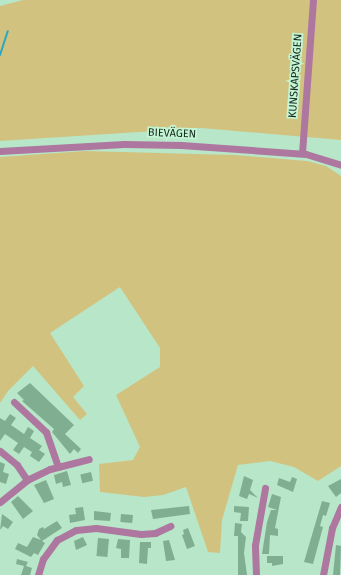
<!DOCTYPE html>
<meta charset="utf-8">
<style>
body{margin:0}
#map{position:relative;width:341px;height:575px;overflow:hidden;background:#b7e7c8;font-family:"Fira Sans",sans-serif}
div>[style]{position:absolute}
.green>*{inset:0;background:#d2c280}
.stream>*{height:2px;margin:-1px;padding:0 1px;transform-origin:1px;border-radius:1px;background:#2aa6c1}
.building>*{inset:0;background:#80ae90;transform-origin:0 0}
.minor>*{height:7px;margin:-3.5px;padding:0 3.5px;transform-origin:3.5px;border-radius:3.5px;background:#ae77a0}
span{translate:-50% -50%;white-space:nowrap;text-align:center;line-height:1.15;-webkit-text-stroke:3.5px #c4f5d4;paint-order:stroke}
.street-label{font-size:11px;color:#17291e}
</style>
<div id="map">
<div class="green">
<div style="clip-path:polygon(23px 0,341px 0,341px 140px,201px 128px,0 141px,0 6px)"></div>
<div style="clip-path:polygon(85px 151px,235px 155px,307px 161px,326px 166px,341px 176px,341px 466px,318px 481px,294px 467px,270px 461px,238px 465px,222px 520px,220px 553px,208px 552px,186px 487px,163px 495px,144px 497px,100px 492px,99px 464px,133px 460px,140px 447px,116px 395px,160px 367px,160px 348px,120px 287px,50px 333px,84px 386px,73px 397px,87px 414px,80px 420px,33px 366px,8px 391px,0 403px,0 157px)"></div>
</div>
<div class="stream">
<div style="left:0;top:55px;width:25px;rotate:-72deg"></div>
</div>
<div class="building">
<div style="clip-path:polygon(30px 383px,74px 425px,65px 434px,81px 449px,78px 453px,74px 449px,70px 454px,52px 432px,54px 429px,22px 401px,24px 400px,17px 393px)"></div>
<div style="clip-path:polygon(10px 414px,16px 418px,11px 425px,24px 434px,28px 427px,34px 431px,30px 438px,42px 446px,39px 450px,45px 454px,39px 462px,30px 456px,32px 452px,24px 447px,19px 454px,13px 450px,18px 443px,5px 434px,0 441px,0 418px,5px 421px)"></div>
<div style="clip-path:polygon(0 462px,5px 464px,3px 472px,9px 474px,6px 484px,0 482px)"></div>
<div style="clip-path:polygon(67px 471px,71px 485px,63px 487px,62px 482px,56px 484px,54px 475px)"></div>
<div style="left:91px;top:472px;width:9px;height:11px;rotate:77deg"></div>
<div style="clip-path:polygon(244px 476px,253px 480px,250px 490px,258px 498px,249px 494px,247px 499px,239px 496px)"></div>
<div style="clip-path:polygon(292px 477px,297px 479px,293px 492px,277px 485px,279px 478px,290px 482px)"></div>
<div style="clip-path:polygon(341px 479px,341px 493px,336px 497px,328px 486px)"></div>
<div style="clip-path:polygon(46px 480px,54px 499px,44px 503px,34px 485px)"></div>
<div style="clip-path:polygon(272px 494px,281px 497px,275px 528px,278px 529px,278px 536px,270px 535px,269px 554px,262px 554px,267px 522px,271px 510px,277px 510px,268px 507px)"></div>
<div style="clip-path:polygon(18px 496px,33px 511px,23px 519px,11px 502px)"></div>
<div style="clip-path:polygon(322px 501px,330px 503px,326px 516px,323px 515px,320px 526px,323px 527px,313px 564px,304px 562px)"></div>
<div style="clip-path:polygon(189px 506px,190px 514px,153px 519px,151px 510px)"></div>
<div style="clip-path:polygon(234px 506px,249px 507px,248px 521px,240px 521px,241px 513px,234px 512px)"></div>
<div style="clip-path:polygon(83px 507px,85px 520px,70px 523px,69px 515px,76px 514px,75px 508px)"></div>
<div style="clip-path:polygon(94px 511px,111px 513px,110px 521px,94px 520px)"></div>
<div style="clip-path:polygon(2px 514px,13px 522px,8px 529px,3px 526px,0 530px)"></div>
<div style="left:121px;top:514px;width:12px;height:8px;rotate:5deg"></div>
<div style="clip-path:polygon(57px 521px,62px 528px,42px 541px,45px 543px,38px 555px,34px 553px,31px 557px,15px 549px,18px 543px,27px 547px,33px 537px,41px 540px,37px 535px,39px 529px,43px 527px,44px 529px)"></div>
<div style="clip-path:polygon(235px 523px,242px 524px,241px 532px,246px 537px,244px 553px,247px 575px,238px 575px,238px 536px,234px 536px)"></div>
<div style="clip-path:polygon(188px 528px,195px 546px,187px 549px,182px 535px,184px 534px,183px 530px)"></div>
<div style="clip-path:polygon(83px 537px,87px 545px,76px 550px,74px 541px)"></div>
<div style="left:98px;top:538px;width:11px;height:18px;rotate:5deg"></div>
<div style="clip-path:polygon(118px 539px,130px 540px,129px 558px,121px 558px,121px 549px,116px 548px)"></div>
<div style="clip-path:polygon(169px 540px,175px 560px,166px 561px,163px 541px)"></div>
<div style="clip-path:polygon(140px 542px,151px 542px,151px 548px,148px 548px,147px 564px,139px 563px)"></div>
<div style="clip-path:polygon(336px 545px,341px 546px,340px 575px,333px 575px)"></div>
<div style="clip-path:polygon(267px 556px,283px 556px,283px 564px,272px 566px,272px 563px,267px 563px)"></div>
<div style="clip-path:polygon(17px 559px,28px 562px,26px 566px,32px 568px,30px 575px,21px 575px,24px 566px,16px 564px)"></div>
</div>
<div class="minor">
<div style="left:0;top:151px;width:124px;rotate:-3.2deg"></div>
<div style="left:124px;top:144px;width:57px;rotate:1deg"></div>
<div style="left:181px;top:145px;width:125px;rotate:4.1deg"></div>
<div style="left:306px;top:154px;width:37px;rotate:17deg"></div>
<div style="left:302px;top:153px;width:153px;rotate:-85.9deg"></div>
<div style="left:14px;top:402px;width:44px;rotate:43.2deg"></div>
<div style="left:46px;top:432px;width:37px;rotate:71deg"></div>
<div style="left:0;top:451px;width:22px;rotate:39deg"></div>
<div style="left:17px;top:465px;width:18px;rotate:56deg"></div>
<div style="left:0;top:502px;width:35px;rotate:-39deg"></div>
<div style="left:27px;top:480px;width:25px;rotate:-26deg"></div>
<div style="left:50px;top:469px;width:40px;rotate:-14.4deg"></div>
<div style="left:38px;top:575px;width:17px;rotate:-73deg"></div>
<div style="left:43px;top:559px;width:24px;rotate:-54deg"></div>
<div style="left:57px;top:540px;width:21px;rotate:-28deg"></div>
<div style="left:76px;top:530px;width:20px;rotate:-6deg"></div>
<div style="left:96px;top:528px;width:45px;rotate:7.6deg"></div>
<div style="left:141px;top:534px;width:14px;rotate:-4deg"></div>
<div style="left:155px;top:533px;width:17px;rotate:-25deg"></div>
<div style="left:256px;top:575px;width:30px;rotate:-92deg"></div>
<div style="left:255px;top:545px;width:58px;rotate:-80deg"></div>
<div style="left:323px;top:575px;width:48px;rotate:-79.2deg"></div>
<div style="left:332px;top:528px;width:23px;rotate:-67deg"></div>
</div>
<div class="street-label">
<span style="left:296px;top:76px;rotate:-86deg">KUNSKAPSVÄGEN</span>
<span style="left:172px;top:134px;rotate:2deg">BIEVÄGEN</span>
</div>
</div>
